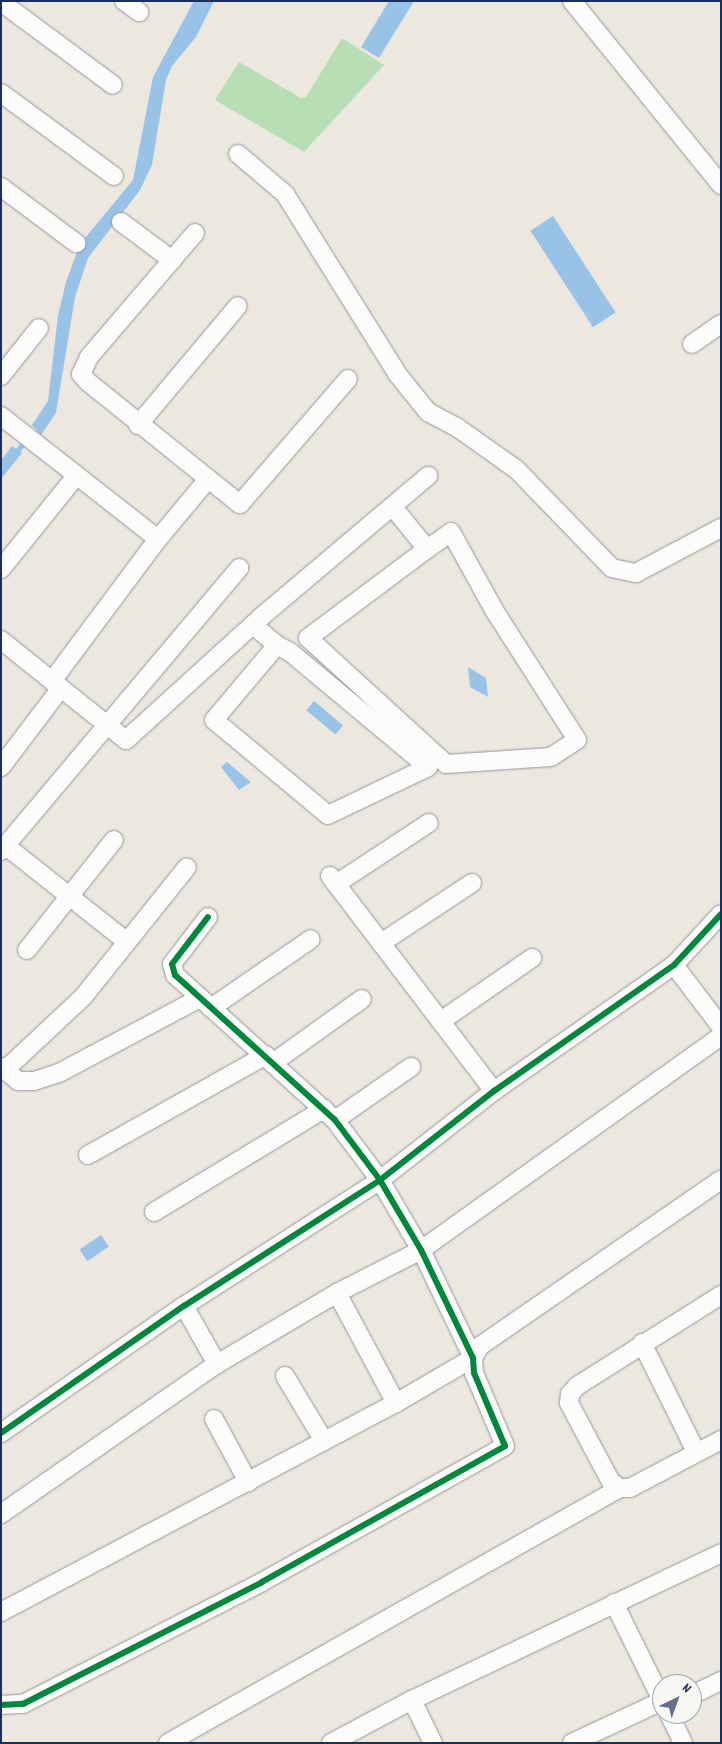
<!DOCTYPE html>
<style>
body{margin:0}
#map{position:relative;width:722px;height:1744px;overflow:hidden;background:#ece8df;font-family:Dekko,sans-serif}
div>[style]{position:absolute}
.green>*{inset:0;background:#b7deb5}
.water>*{inset:0;background:#99c3e6;transform-origin:0 0}
.stream>*{height:5px;margin:-2.5px;padding:0 2.5px;transform-origin:2.5px;border-radius:2.5px;background:#99c3e6}
.roads{filter:drop-shadow(0 0 1px #949699) drop-shadow(0 0 1px #949699)}
.minor>*{height:18px;margin:-9px;padding:0 9px;transform-origin:9px;border-radius:9px;background:#fcfcfa}
.cycleway>*{height:6px;margin:-3px;padding:0 3px;transform-origin:3px;border-radius:3px;background:#00873e}
span{translate:-50% -50%;white-space:nowrap;text-align:center;line-height:1.15;-webkit-text-stroke:4px #f6f6f2;paint-order:stroke}
.frame{position:absolute;inset:0;border:2px solid #1b2f5e;pointer-events:none}
.north{position:absolute;left:652px;top:1674px;width:50px;height:50px;box-sizing:border-box;background:#f6f6f2;border:1px solid #9ea6b7;border-radius:50%;rotate:42deg;font-size:14px;font-weight:700;line-height:20px;text-align:center;color:#1b2f5e}
.north::after{content:'';display:block;margin:auto;width:18px;height:22px;background:#64708b;clip-path:polygon(50% 0,100% 100%,50% 72%,0 100%)}
</style>
<div id="map">
<div class="green">
<div style="clip-path:polygon(342px 38px,384px 65px,304px 152px,215px 100px,239px 62px,301px 98px,306px 97px)"></div>
</div>
<div class="water">
<div style="clip-path:polygon(194px 1px,214px 1px,196px 37px,172px 66px,166px 80px,152px 165px,140px 190px,88px 258px,75px 297px,56px 413px,41px 435px,32px 425px,48px 401px,58px 315px,66px 282px,80px 244px,133px 180px,153px 77px)"></div>
<div style="clip-path:polygon(389px 1px,414px 1px,379px 58px,361px 47px)"></div>
<div style="left:553px;top:216px;width:115px;height:27px;rotate:57deg"></div>
<div style="clip-path:polygon(12px 446px,22px 453px,1px 479px,1px 460px)"></div>
<div style="clip-path:polygon(468px 667px,486px 678px,488px 697px,470px 687px)"></div>
<div style="left:314px;top:701px;width:38px;height:12px;rotate:40deg"></div>
<div style="clip-path:polygon(227px 762px,251px 782px,239px 790px,221px 767px)"></div>
<div style="left:101px;top:1235px;width:14px;height:26px;rotate:56deg"></div>
</div>
<div class="stream">
<div style="left:15px;top:453px;width:18px;rotate:-49deg"></div>
</div>
<div class="roads">
<div class="minor">
<div style="left:124px;top:1px;width:19px;rotate:36deg"></div>
<div style="left:572px;top:1px;width:237px;rotate:51deg"></div>
<div style="left:1px;top:2px;width:139px;rotate:36.5deg"></div>
<div style="left:1px;top:93px;width:140px;rotate:36.3deg"></div>
<div style="left:238px;top:154px;width:62px;rotate:40.4deg"></div>
<div style="left:285px;top:194px;width:213px;rotate:58deg"></div>
<div style="left:398px;top:375px;width:48px;rotate:51deg"></div>
<div style="left:428px;top:412px;width:34px;rotate:28deg"></div>
<div style="left:458px;top:428px;width:72px;rotate:35.4deg"></div>
<div style="left:517px;top:470px;width:136px;rotate:45.9deg"></div>
<div style="left:612px;top:568px;width:25px;rotate:12deg"></div>
<div style="left:636px;top:573px;width:96px;rotate:-27.9deg"></div>
<div style="left:1px;top:187px;width:94px;rotate:36.7deg"></div>
<div style="left:121px;top:222px;width:64px;rotate:36.7deg"></div>
<div style="left:195px;top:233px;width:163px;rotate:130.5deg"></div>
<div style="left:89px;top:357px;width:19px;rotate:115deg"></div>
<div style="left:81px;top:374px;width:11px;rotate:49deg"></div>
<div style="left:88px;top:382px;width:195px;rotate:38.8deg"></div>
<div style="left:240px;top:504px;width:165px;rotate:-49.2deg"></div>
<div style="left:692px;top:344px;width:35px;rotate:-35deg"></div>
<div style="left:1px;top:376px;width:61px;rotate:-51.6deg"></div>
<div style="left:1px;top:416px;width:199px;rotate:38.1deg"></div>
<div style="left:138px;top:425px;width:155px;rotate:-50deg"></div>
<div style="left:393px;top:507px;width:54px;rotate:51deg"></div>
<div style="left:427px;top:549px;width:29px;rotate:-35deg"></div>
<div style="left:451px;top:532px;width:89px;rotate:61.1deg"></div>
<div style="left:494px;top:610px;width:154px;rotate:57.4deg"></div>
<div style="left:577px;top:740px;width:31px;rotate:147deg"></div>
<div style="left:551px;top:757px;width:105px;rotate:176.2deg"></div>
<div style="left:446px;top:764px;width:187px;rotate:-137.6deg"></div>
<div style="left:308px;top:638px;width:149px;rotate:-36.8deg"></div>
<div style="left:1px;top:569px;width:119px;rotate:-51.1deg"></div>
<div style="left:253px;top:625px;width:31px;rotate:40deg"></div>
<div style="left:277px;top:645px;width:98px;rotate:130deg"></div>
<div style="left:214px;top:720px;width:148px;rotate:39.8deg"></div>
<div style="left:328px;top:815px;width:111px;rotate:-25.6deg"></div>
<div style="left:428px;top:767px;width:180px;rotate:-140.2deg"></div>
<div style="left:290px;top:652px;width:15px;rotate:-152deg"></div>
<div style="left:1px;top:640px;width:160px;rotate:38.7deg"></div>
<div style="left:126px;top:740px;width:183px;rotate:-42.3deg"></div>
<div style="left:261px;top:617px;width:219px;rotate:-40.2deg"></div>
<div style="left:52px;top:681px;width:177px;rotate:-53.3deg"></div>
<div style="left:158px;top:539px;width:78px;rotate:-50.2deg"></div>
<div style="left:1px;top:767px;width:99px;rotate:-52.8deg"></div>
<div style="left:6px;top:846px;width:154px;rotate:38.4deg"></div>
<div style="left:1px;top:851px;width:370px;rotate:-49.9deg"></div>
<div style="left:330px;top:876px;width:270px;rotate:52.7deg"></div>
<div style="left:336px;top:884px;width:111px;rotate:-33.3deg"></div>
<div style="left:381px;top:943px;width:109px;rotate:-33.4deg"></div>
<div style="left:27px;top:950px;width:140px;rotate:-51.7deg"></div>
<div style="left:674px;top:965px;width:78px;rotate:52.8deg"></div>
<div style="left:211px;top:1008px;width:121px;rotate:-34.6deg"></div>
<div style="left:441px;top:1021px;width:111px;rotate:-34.7deg"></div>
<div style="left:274px;top:1062px;width:108px;rotate:-35.6deg"></div>
<div style="left:1px;top:1067px;width:22px;rotate:39deg"></div>
<div style="left:18px;top:1081px;width:16px"></div>
<div style="left:34px;top:1081px;width:26px;rotate:-18deg"></div>
<div style="left:59px;top:1073px;width:160px;rotate:-28deg"></div>
<div style="left:5px;top:1070px;width:107px;rotate:-43.1deg"></div>
<div style="left:83px;top:997px;width:166px;rotate:-51.3deg"></div>
<div style="left:335px;top:1120px;width:93px;rotate:-34.9deg"></div>
<div style="left:88px;top:1155px;width:204px;rotate:-29.3deg"></div>
<div style="left:154px;top:1212px;width:199px;rotate:-31.2deg"></div>
<div style="left:337px;top:1293px;width:125px;rotate:61.8deg"></div>
<div style="left:721px;top:1295px;width:170px;rotate:147.7deg"></div>
<div style="left:577px;top:1386px;width:11px;rotate:131deg"></div>
<div style="left:570px;top:1394px;width:9px;rotate:96deg"></div>
<div style="left:569px;top:1403px;width:89px;rotate:62deg"></div>
<div style="left:611px;top:1482px;width:11px;rotate:34deg"></div>
<div style="left:620px;top:1488px;width:10px"></div>
<div style="left:630px;top:1488px;width:103px;rotate:-27.8deg"></div>
<div style="left:184px;top:1306px;width:67px;rotate:60.4deg"></div>
<div style="left:642px;top:1343px;width:122px;rotate:63.6deg"></div>
<div style="left:285px;top:1376px;width:76px;rotate:59deg"></div>
<div style="left:214px;top:1419px;width:72px;rotate:61.6deg"></div>
<div style="left:1px;top:1433px;width:223px;rotate:-34.8deg"></div>
<div style="left:184px;top:1306px;width:233px;rotate:-32.7deg"></div>
<div style="left:380px;top:1180px;width:145px;rotate:-38deg"></div>
<div style="left:494px;top:1091px;width:220px;rotate:-35deg"></div>
<div style="left:674px;top:965px;width:69px;rotate:-47.3deg"></div>
<div style="left:1px;top:1514px;width:263px;rotate:-34.8deg"></div>
<div style="left:217px;top:1364px;width:139px;rotate:-30.6deg"></div>
<div style="left:337px;top:1293px;width:94px;rotate:-27.1deg"></div>
<div style="left:421px;top:1250px;width:369px;rotate:-35.5deg"></div>
<div style="left:614px;top:1603px;width:108px;rotate:63.7deg"></div>
<div style="left:1px;top:1612px;width:447px;rotate:-27.9deg"></div>
<div style="left:396px;top:1403px;width:89px;rotate:-30.3deg"></div>
<div style="left:473px;top:1358px;width:14px;rotate:-60deg"></div>
<div style="left:480px;top:1346px;width:293px;rotate:-34.6deg"></div>
<div style="left:692px;top:1695px;width:32px;rotate:-26deg"></div>
<div style="left:412px;top:1700px;width:48px;rotate:64deg"></div>
<div style="left:1px;top:1705px;width:22px;rotate:-3deg"></div>
<div style="left:23px;top:1704px;width:268px;rotate:-27deg"></div>
<div style="left:262px;top:1582px;width:278px;rotate:-29.2deg"></div>
<div style="left:505px;top:1446px;width:79px;rotate:-113deg"></div>
<div style="left:474px;top:1373px;width:15px;rotate:-94deg"></div>
<div style="left:473px;top:1358px;width:120px;rotate:-115.7deg"></div>
<div style="left:421px;top:1250px;width:81px;rotate:-120.4deg"></div>
<div style="left:380px;top:1180px;width:75px;rotate:-126.9deg"></div>
<div style="left:335px;top:1120px;width:216px;rotate:-137.8deg"></div>
<div style="left:175px;top:975px;width:11px;rotate:-105deg"></div>
<div style="left:172px;top:964px;width:59px;rotate:-52.5deg"></div>
<div style="left:669px;top:1714px;width:32px;rotate:64deg"></div>
<div style="left:168px;top:1743px;width:519px;rotate:-29.43deg"></div>
<div style="left:331px;top:1743px;width:92px;rotate:-28deg"></div>
<div style="left:412px;top:1700px;width:342px;rotate:-25.4deg"></div>
<div style="left:572px;top:1743px;width:99px;rotate:-25deg"></div>
</div>
</div>
<div class="cycleway">
<div style="left:1px;top:1433px;width:223px;rotate:-34.8deg"></div>
<div style="left:184px;top:1306px;width:233px;rotate:-32.7deg"></div>
<div style="left:380px;top:1180px;width:145px;rotate:-38deg"></div>
<div style="left:494px;top:1091px;width:220px;rotate:-35deg"></div>
<div style="left:674px;top:965px;width:69px;rotate:-47.3deg"></div>
<div style="left:1px;top:1705px;width:22px;rotate:-3deg"></div>
<div style="left:23px;top:1704px;width:268px;rotate:-27deg"></div>
<div style="left:262px;top:1582px;width:278px;rotate:-29.2deg"></div>
<div style="left:505px;top:1446px;width:79px;rotate:-113deg"></div>
<div style="left:474px;top:1373px;width:15px;rotate:-94deg"></div>
<div style="left:473px;top:1358px;width:120px;rotate:-115.7deg"></div>
<div style="left:421px;top:1250px;width:81px;rotate:-120.4deg"></div>
<div style="left:380px;top:1180px;width:75px;rotate:-126.9deg"></div>
<div style="left:335px;top:1120px;width:216px;rotate:-137.8deg"></div>
<div style="left:175px;top:975px;width:11px;rotate:-105deg"></div>
<div style="left:172px;top:964px;width:59px;rotate:-52.5deg"></div>
</div>
<div class="frame"></div>
<div class="north">N</div>
</div>
